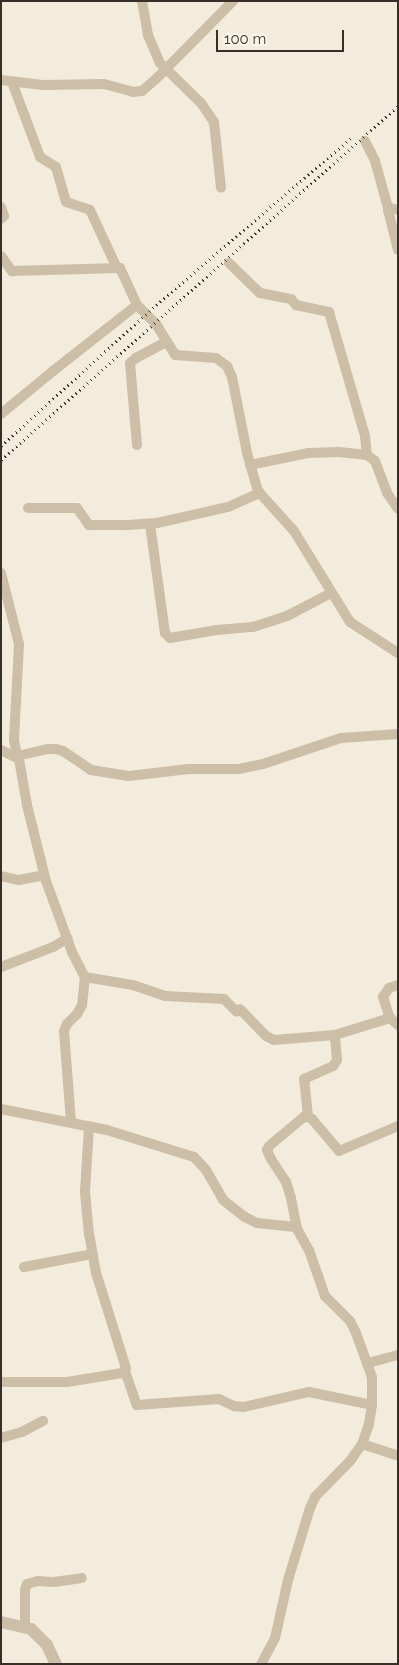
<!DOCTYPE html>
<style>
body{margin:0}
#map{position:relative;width:399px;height:1665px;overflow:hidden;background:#f3ecdc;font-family:Raleway,sans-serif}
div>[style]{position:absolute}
.minor>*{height:10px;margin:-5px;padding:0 5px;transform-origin:5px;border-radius:5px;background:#ccbea7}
.tertiary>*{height:12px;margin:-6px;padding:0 6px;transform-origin:6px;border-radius:6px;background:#ccbea7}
.rail>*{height:2.5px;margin-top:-1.25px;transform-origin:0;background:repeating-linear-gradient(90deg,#383028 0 1px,transparent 0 5px)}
span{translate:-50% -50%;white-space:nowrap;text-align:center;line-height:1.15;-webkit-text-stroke:5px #fbf5e8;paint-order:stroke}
.frame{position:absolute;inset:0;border:2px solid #383028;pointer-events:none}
.scale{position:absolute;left:216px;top:30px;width:128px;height:22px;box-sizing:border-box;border:2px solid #383028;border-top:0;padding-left:6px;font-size:15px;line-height:18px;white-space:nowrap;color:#383028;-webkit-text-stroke:4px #fbf5e8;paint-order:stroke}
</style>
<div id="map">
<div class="minor">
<div style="left:142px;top:1px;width:35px;rotate:80deg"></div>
<div style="left:148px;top:35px;width:30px;rotate:67deg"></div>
<div style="left:160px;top:63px;width:57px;rotate:44.3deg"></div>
<div style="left:201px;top:103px;width:23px;rotate:56deg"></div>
<div style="left:214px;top:122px;width:66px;rotate:83.9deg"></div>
<div style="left:1px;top:80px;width:42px;rotate:6.8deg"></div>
<div style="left:43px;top:85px;width:61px;rotate:-0.9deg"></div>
<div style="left:104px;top:84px;width:30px;rotate:15deg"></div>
<div style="left:133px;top:92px;width:9px;rotate:-6deg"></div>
<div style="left:142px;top:91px;width:18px;rotate:-41deg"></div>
<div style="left:156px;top:79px;width:110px;rotate:-45.4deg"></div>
<div style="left:12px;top:82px;width:80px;rotate:69.5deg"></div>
<div style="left:40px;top:157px;width:19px;rotate:32deg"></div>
<div style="left:56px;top:167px;width:36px;rotate:74deg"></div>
<div style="left:66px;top:202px;width:25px;rotate:18deg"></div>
<div style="left:90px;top:210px;width:62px;rotate:65.1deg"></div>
<div style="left:365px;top:141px;width:22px;rotate:63deg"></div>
<div style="left:375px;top:161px;width:49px;rotate:74.5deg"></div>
<div style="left:1px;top:207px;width:9px;rotate:72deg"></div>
<div style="left:4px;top:216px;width:4px;rotate:135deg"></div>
<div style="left:398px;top:210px;width:8px;rotate:-166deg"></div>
<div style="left:390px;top:208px;width:3px;rotate:135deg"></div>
<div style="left:388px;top:210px;width:41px;rotate:76deg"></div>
<div style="left:1px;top:256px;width:19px;rotate:54deg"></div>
<div style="left:12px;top:271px;width:108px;rotate:-1.6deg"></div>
<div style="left:120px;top:268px;width:41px;rotate:65.3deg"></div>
<div style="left:137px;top:305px;width:27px;rotate:45deg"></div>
<div style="left:156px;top:324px;width:36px;rotate:58deg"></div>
<div style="left:175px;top:355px;width:41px;rotate:4.2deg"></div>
<div style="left:216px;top:358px;width:14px;rotate:36deg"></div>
<div style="left:227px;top:366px;width:12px;rotate:66deg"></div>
<div style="left:232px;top:377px;width:77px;rotate:78.8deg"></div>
<div style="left:247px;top:453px;width:40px;rotate:74deg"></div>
<div style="left:258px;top:491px;width:54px;rotate:48deg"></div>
<div style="left:294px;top:531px;width:107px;rotate:58.4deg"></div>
<div style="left:350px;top:622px;width:57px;rotate:32.9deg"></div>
<div style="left:229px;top:263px;width:43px;rotate:44.1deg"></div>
<div style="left:260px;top:293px;width:32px;rotate:11deg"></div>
<div style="left:291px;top:299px;width:8px;rotate:50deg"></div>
<div style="left:296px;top:305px;width:34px;rotate:12deg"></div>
<div style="left:329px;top:312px;width:129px;rotate:73.8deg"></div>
<div style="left:365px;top:436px;width:19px;rotate:84deg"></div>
<div style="left:1px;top:414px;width:67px;rotate:-39.6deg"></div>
<div style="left:53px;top:371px;width:107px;rotate:-38.2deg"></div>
<div style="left:137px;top:445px;width:82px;rotate:-94.9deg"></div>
<div style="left:130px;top:363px;width:8px;rotate:-40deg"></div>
<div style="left:136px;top:358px;width:34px;rotate:-28deg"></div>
<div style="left:250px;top:465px;width:59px;rotate:-11.7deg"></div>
<div style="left:308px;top:453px;width:31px;rotate:-2deg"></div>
<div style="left:339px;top:452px;width:28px;rotate:6deg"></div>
<div style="left:367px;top:455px;width:10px;rotate:37deg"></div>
<div style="left:375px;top:461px;width:34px;rotate:69deg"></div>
<div style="left:387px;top:493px;width:19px;rotate:55deg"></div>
<div style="left:28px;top:508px;width:49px"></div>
<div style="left:77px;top:508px;width:21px;rotate:55deg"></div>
<div style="left:89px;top:525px;width:39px"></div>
<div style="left:128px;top:525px;width:29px;rotate:-4deg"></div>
<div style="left:157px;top:523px;width:73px;rotate:-12.7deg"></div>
<div style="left:228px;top:507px;width:35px;rotate:-24deg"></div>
<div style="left:150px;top:524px;width:110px;rotate:82.2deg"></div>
<div style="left:165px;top:633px;width:7px;rotate:45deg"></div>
<div style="left:170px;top:638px;width:48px;rotate:-9.7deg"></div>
<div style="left:217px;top:630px;width:36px;rotate:-5deg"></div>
<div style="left:253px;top:627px;width:36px;rotate:-18deg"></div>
<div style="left:287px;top:616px;width:50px;rotate:-27.6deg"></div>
<div style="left:1px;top:573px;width:73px;rotate:75.8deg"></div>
<div style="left:19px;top:644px;width:96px;rotate:93deg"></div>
<div style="left:14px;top:740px;width:16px;rotate:79deg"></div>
<div style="left:17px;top:756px;width:32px;rotate:-13deg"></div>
<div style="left:48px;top:749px;width:8px"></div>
<div style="left:56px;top:749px;width:7px;rotate:16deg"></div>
<div style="left:63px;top:751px;width:34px;rotate:34deg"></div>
<div style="left:91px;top:770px;width:38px;rotate:9deg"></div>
<div style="left:129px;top:776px;width:60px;rotate:-6.7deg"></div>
<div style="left:189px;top:769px;width:50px"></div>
<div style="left:239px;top:769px;width:25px;rotate:-12deg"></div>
<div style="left:263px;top:764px;width:82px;rotate:-18.4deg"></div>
<div style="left:341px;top:738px;width:57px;rotate:-4deg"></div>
<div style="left:1px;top:750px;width:20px;rotate:27deg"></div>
<div style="left:19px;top:759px;width:47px;rotate:80.1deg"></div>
<div style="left:27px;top:805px;width:78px;rotate:76deg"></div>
<div style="left:46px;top:881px;width:76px;rotate:69.9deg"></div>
<div style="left:72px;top:952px;width:28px;rotate:63deg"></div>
<div style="left:85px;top:977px;width:28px;rotate:96deg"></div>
<div style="left:82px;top:1005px;width:10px;rotate:119deg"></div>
<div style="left:77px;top:1014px;width:14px;rotate:135deg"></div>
<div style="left:67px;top:1024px;width:8px;rotate:113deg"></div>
<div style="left:64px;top:1031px;width:90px;rotate:85.6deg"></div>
<div style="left:1px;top:876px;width:18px;rotate:13deg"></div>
<div style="left:19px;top:880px;width:25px;rotate:-11deg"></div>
<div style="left:1px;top:967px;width:56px;rotate:-21deg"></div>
<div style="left:53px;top:947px;width:17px;rotate:-31deg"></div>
<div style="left:85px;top:977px;width:49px;rotate:9.5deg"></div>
<div style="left:133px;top:985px;width:34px;rotate:19deg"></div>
<div style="left:165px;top:996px;width:59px;rotate:2.9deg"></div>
<div style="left:224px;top:999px;width:18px;rotate:45deg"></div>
<div style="left:398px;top:985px;width:9px;rotate:162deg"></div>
<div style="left:389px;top:988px;width:11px;rotate:124deg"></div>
<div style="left:383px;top:997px;width:22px;rotate:72deg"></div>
<div style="left:390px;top:1018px;width:11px;rotate:41deg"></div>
<div style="left:240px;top:1009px;width:37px;rotate:46deg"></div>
<div style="left:266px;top:1036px;width:9px;rotate:27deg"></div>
<div style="left:274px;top:1040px;width:61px;rotate:-4.7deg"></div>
<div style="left:335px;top:1035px;width:58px;rotate:-17.2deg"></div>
<div style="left:1px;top:1109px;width:108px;rotate:11.2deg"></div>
<div style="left:107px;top:1130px;width:91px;rotate:17.2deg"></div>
<div style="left:194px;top:1157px;width:18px;rotate:47deg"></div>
<div style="left:206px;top:1170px;width:34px;rotate:60deg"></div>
<div style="left:223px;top:1200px;width:28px;rotate:38deg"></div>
<div style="left:245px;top:1217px;width:13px;rotate:27deg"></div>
<div style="left:257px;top:1223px;width:39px;rotate:6deg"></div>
<div style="left:296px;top:1227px;width:26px;rotate:61deg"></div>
<div style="left:309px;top:1250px;width:49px;rotate:70.8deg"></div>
<div style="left:325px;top:1296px;width:35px;rotate:45deg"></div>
<div style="left:350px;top:1321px;width:13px;rotate:63deg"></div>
<div style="left:356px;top:1333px;width:47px;rotate:70deg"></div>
<div style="left:372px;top:1377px;width:28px;rotate:90deg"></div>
<div style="left:372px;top:1405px;width:19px;rotate:99deg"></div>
<div style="left:369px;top:1424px;width:21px;rotate:109deg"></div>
<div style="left:362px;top:1444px;width:21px;rotate:125deg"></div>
<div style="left:350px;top:1461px;width:50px;rotate:134.2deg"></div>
<div style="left:315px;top:1497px;width:12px;rotate:114deg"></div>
<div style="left:310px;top:1508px;width:75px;rotate:107deg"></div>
<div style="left:288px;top:1580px;width:59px;rotate:102.6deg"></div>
<div style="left:275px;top:1638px;width:30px;rotate:118deg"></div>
<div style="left:308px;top:1116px;width:37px;rotate:-96deg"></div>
<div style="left:304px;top:1079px;width:32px;rotate:-24deg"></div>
<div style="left:333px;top:1066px;width:7px;rotate:-56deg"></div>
<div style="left:337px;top:1060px;width:25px;rotate:-95deg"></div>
<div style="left:297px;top:1229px;width:32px;rotate:-101deg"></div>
<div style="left:291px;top:1198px;width:17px;rotate:-107deg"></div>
<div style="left:286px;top:1182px;width:27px;rotate:-123deg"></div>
<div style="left:271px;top:1159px;width:10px;rotate:-114deg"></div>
<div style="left:267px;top:1150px;width:4px;rotate:-63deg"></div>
<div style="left:269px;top:1146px;width:47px;rotate:-39.8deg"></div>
<div style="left:305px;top:1116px;width:8px;rotate:23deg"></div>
<div style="left:312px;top:1119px;width:42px;rotate:49.8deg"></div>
<div style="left:339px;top:1151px;width:64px;rotate:-23deg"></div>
<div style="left:24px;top:1267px;width:69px;rotate:-10.8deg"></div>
<div style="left:368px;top:1363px;width:31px;rotate:-15deg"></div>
<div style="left:125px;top:1371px;width:36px;rotate:71deg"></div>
<div style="left:137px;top:1405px;width:82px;rotate:-4.2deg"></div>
<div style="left:219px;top:1399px;width:17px;rotate:25deg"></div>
<div style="left:234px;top:1406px;width:10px;rotate:6deg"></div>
<div style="left:244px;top:1407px;width:67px;rotate:-13deg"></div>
<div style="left:309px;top:1392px;width:64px;rotate:11.7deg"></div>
<div style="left:1px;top:1382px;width:66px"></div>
<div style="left:67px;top:1382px;width:56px;rotate:-9.3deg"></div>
<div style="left:122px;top:1373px;width:6px;rotate:-51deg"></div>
<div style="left:126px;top:1368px;width:100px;rotate:-107.5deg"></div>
<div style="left:96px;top:1273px;width:39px;rotate:-100deg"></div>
<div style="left:89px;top:1235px;width:43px;rotate:-95.3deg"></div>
<div style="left:85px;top:1192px;width:66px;rotate:-86.5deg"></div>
<div style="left:1px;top:1438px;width:22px;rotate:-16deg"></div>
<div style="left:22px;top:1432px;width:24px;rotate:-28deg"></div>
<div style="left:362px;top:1444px;width:38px;rotate:18deg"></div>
<div style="left:25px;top:1628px;width:38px;rotate:-90deg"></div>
<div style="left:25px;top:1590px;width:6px;rotate:-72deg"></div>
<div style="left:27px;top:1584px;width:11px;rotate:-15deg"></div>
<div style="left:38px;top:1581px;width:16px;rotate:4deg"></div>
<div style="left:54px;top:1582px;width:28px;rotate:-8deg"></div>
</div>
<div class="tertiary">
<div style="left:1px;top:1622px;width:31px;rotate:13deg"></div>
<div style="left:31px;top:1629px;width:23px;rotate:45deg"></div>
<div style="left:47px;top:1645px;width:21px;rotate:65deg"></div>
</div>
<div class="rail">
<div style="left:1px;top:446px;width:210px;rotate:-42.3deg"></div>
<div style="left:156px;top:305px;width:258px;rotate:-40.6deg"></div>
<div style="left:1px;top:460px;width:532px;rotate:-41.72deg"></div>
</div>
<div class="frame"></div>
<div class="scale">100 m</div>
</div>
